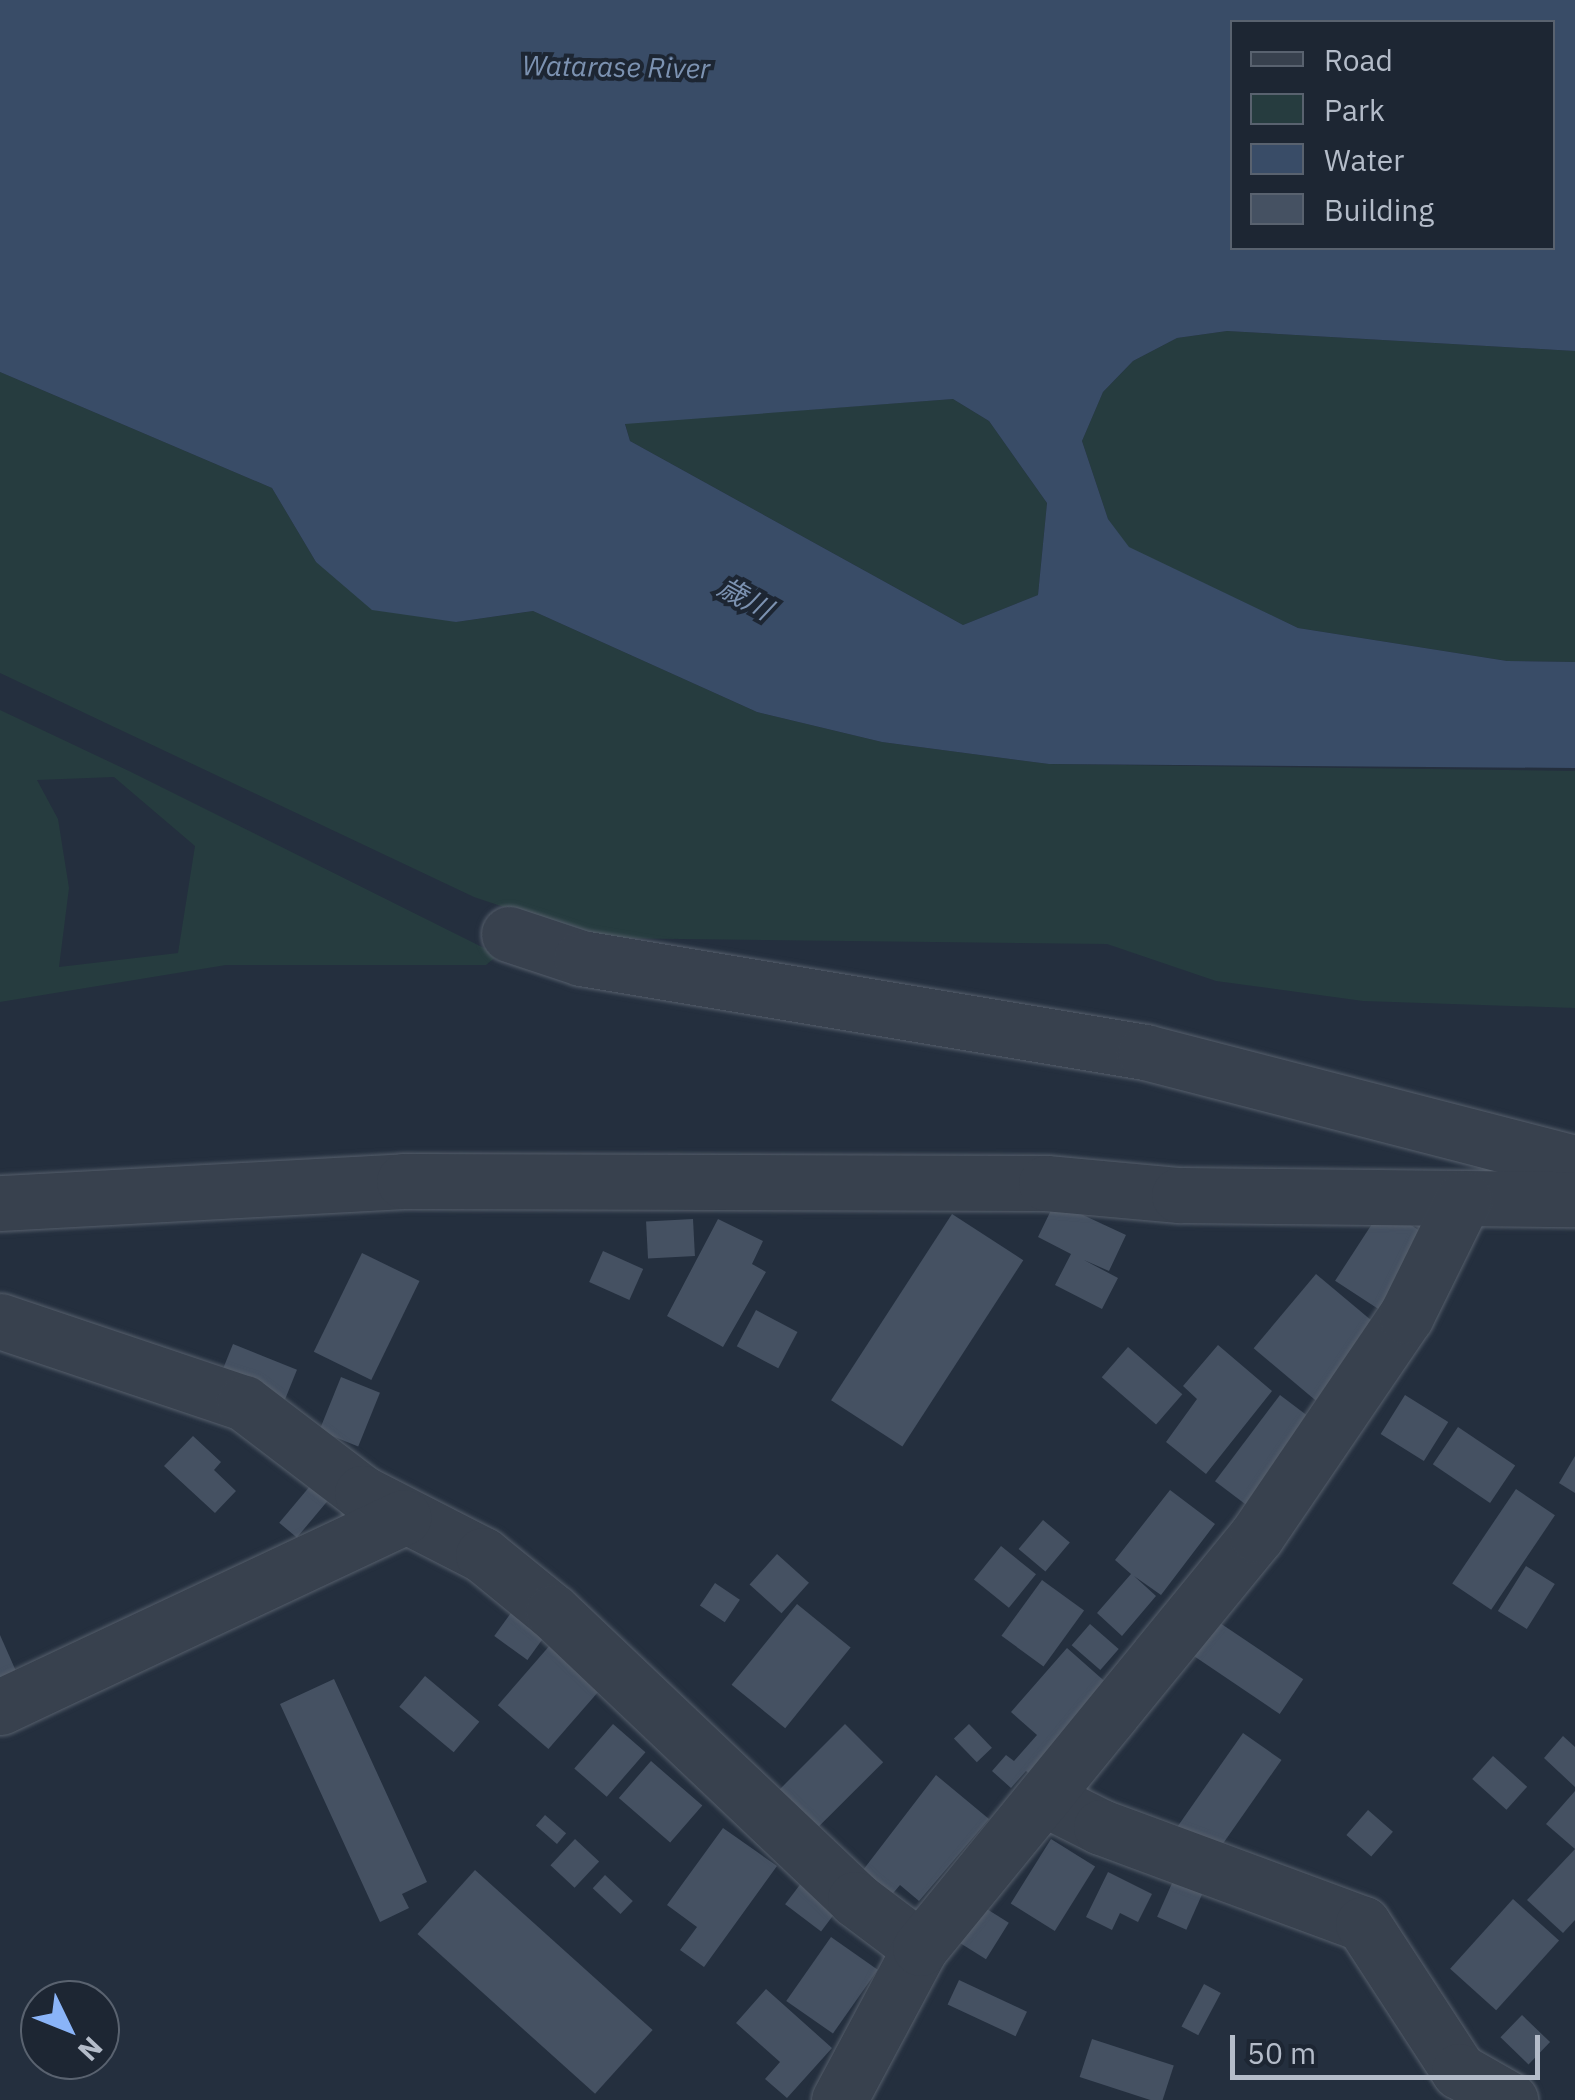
<!DOCTYPE html>
<meta charset="utf-8">
<style>
body{margin:0}
#map{position:relative;width:1575px;height:2100px;overflow:hidden;background:#242f3e;font-family:"IBM Plex Sans","Noto Sans JP",sans-serif}
div>[style]{position:absolute}
.green>*{inset:0;background:#263c3f}
.water>*{inset:0;background:#394c67}
.building>*{inset:0;background:#455162;transform-origin:0 0}
.roads{filter:drop-shadow(0 0 2px #565f6c) drop-shadow(0 0 2px #565f6c)}
.minor>*{height:55px;margin:-27.5px;padding:0 27.5px;transform-origin:27.5px;border-radius:27.5px;background:#38414e}
span{translate:-50% -50%;white-space:nowrap;text-align:center;line-height:1.15;-webkit-text-stroke:8px #1d2633;paint-order:stroke}
.water-label{font-size:28px;color:#7c92b1;font-style:italic}
.legend{position:absolute;left:1230px;top:20px;width:325px;height:230px;box-sizing:border-box;background:#1d2633;border:2px solid #59626f;margin:0;padding:12px 18px;list-style:none;font-size:30px;color:#b4bcc9}
.legend li{display:flex;align-items:center;gap:20px;height:50px}
.legend b{width:50px;border:2px solid #59626f}
.north{position:absolute;left:20px;top:1980px;width:100px;height:100px;box-sizing:border-box;background:#1d2633;border:2px solid #59626f;border-radius:50%;rotate:133deg;font-size:28px;font-weight:700;line-height:40px;text-align:center;color:#b4bcc9}
.north::after{content:'';display:block;margin:auto;width:35px;height:45px;background:#8ab4f8;clip-path:polygon(50% 0,100% 100%,50% 72%,0 100%)}
.scale{position:absolute;left:1230px;top:2035px;width:310px;height:45px;box-sizing:border-box;border:5px solid #b4bcc9;border-top:0;padding-left:12px;font-size:30px;line-height:35px;white-space:nowrap;color:#b4bcc9;-webkit-text-stroke:8px #1d2633;paint-order:stroke}
</style>
<div id="map">
<div class="green">
<div style="clip-path:polygon(1227px 331px,1575px 351px,1575px 662px,1507px 661px,1298px 628px,1129px 548px,1108px 519px,1082px 441px,1103px 392px,1133px 361px,1177px 338px)"></div>
<div style="clip-path:polygon(0 372px,272px 488px,316px 562px,456px 622px,533px 611px,757px 712px,882px 742px,1049px 764px,1575px 771px,1575px 1008px,1363px 1001px,1216px 981px,1107px 944px,597px 938px,474px 897px,0 673px)"></div>
<div style="clip-path:polygon(953px 399px,989px 421px,1047px 503px,1038px 595px,963px 625px,630px 441px,625px 423px)"></div>
<div style="clip-path:polygon(evenodd,0 710px,129px 771px,498px 955px,486px 965px,226px 965px,0 1002px,0 710px,114px 777px,195px 846px,178px 953px,59px 967px,69px 888px,58px 819px,37px 780px,114px 777px)"></div>
</div>
<div class="water">
<div style="clip-path:polygon(evenodd,0 0,1575px 0,1575px 351px,1227px 331px,1177px 338px,1133px 361px,1103px 392px,1082px 441px,1108px 519px,1129px 547px,1298px 628px,1507px 661px,1575px 662px,1575px 768px,1049px 764px,882px 742px,757px 712px,533px 611px,456px 622px,372px 610px,316px 562px,272px 488px,0 372px,0 0,1232px 22px,1552px 22px,1552px 248px,1232px 248px,1232px 22px,0 0,953px 399px,989px 421px,1047px 503px,1038px 595px,963px 625px,630px 441px,625px 424px,953px 399px)"></div>
</div>
<div class="building">
<div style="clip-path:polygon(1055px 1202px,1126px 1235px,1109px 1271px,1084px 1260px,1118px 1278px,1102px 1309px,1055px 1285px,1071px 1254px,1038px 1237px)"></div>
<div style="left:1383px;top:1207px;width:53px;height:88px;rotate:33deg"></div>
<div style="left:952px;top:1214px;width:85px;height:222px;rotate:33deg"></div>
<div style="left:693px;top:1219px;width:37px;height:47px;rotate:87deg"></div>
<div style="clip-path:polygon(718px 1219px,763px 1241px,752px 1264px,766px 1272px,723px 1347px,667px 1316px)"></div>
<div style="left:603px;top:1251px;width:44px;height:34px;rotate:24deg"></div>
<div style="left:362px;top:1253px;width:64px;height:110px;rotate:26deg"></div>
<div style="left:1316px;top:1274px;width:83px;height:97px;rotate:40deg"></div>
<div style="left:756px;top:1310px;width:47px;height:41px;rotate:28deg"></div>
<div style="left:233px;top:1344px;width:69px;height:39px;rotate:22deg"></div>
<div style="clip-path:polygon(1218px 1345px,1272px 1391px,1206px 1474px,1166px 1442px,1197px 1399px,1183px 1386px)"></div>
<div style="left:1128px;top:1347px;width:72px;height:40px;rotate:41deg"></div>
<div style="left:341px;top:1377px;width:42px;height:58px;rotate:22deg"></div>
<div style="left:1280px;top:1395px;width:41px;height:108px;rotate:37deg"></div>
<div style="left:1405px;top:1395px;width:51px;height:46px;rotate:32deg"></div>
<div style="left:1458px;top:1427px;width:69px;height:45px;rotate:34deg"></div>
<div style="clip-path:polygon(193px 1436px,221px 1462px,214px 1470px,236px 1491px,215px 1513px,164px 1466px)"></div>
<div style="clip-path:polygon(1575px 1456px,1575px 1493px,1559px 1483px)"></div>
<div style="left:321px;top:1473px;width:23px;height:65px;rotate:40deg"></div>
<div style="left:1516px;top:1489px;width:47px;height:114px;rotate:34deg"></div>
<div style="clip-path:polygon(1170px 1490px,1215px 1524px,1161px 1595px,1134px 1576px,1156px 1596px,1122px 1636px,1097px 1613px,1131px 1574px,1115px 1560px)"></div>
<div style="left:1043px;top:1520px;width:35px;height:38px;rotate:40deg"></div>
<div style="left:1001px;top:1546px;width:45px;height:43px;rotate:39deg"></div>
<div style="left:777px;top:1554px;width:43px;height:41px;rotate:42deg"></div>
<div style="left:1526px;top:1566px;width:34px;height:53px;rotate:32deg"></div>
<div style="left:1042px;top:1580px;width:52px;height:69px;rotate:36deg"></div>
<div style="left:715px;top:1583px;width:30px;height:27px;rotate:34deg"></div>
<div style="left:797px;top:1604px;width:69px;height:104px;rotate:39deg"></div>
<div style="left:516px;top:1606px;width:41px;height:37px;rotate:36deg"></div>
<div style="left:1217px;top:1621px;width:104px;height:42px;rotate:34deg"></div>
<div style="left:1090px;top:1624px;width:38px;height:28px;rotate:41deg"></div>
<div style="clip-path:polygon(0 1635px,23px 1687px,0 1697px)"></div>
<div style="left:551px;top:1644px;width:67px;height:81px;rotate:41deg"></div>
<div style="clip-path:polygon(1067px 1648px,1110px 1686px,1039px 1783px,1026px 1771px,1011px 1788px,992px 1771px,1006px 1755px,1014px 1761px,1037px 1735px,1011px 1712px)"></div>
<div style="left:425px;top:1676px;width:71px;height:40px;rotate:40deg"></div>
<div style="clip-path:polygon(334px 1679px,427px 1882px,402px 1894px,409px 1908px,380px 1922px,280px 1704px)"></div>
<div style="left:613px;top:1724px;width:43px;height:59px;rotate:41deg"></div>
<div style="left:845px;top:1724px;width:54px;height:95px;rotate:45deg"></div>
<div style="left:969px;top:1724px;width:33px;height:21px;rotate:46deg"></div>
<div style="left:1243px;top:1733px;width:47px;height:115px;rotate:35deg"></div>
<div style="clip-path:polygon(1563px 1736px,1575px 1747px,1575px 1787px,1544px 1758px)"></div>
<div style="left:1493px;top:1756px;width:46px;height:31px;rotate:42deg"></div>
<div style="left:651px;top:1761px;width:68px;height:49px;rotate:41deg"></div>
<div style="clip-path:polygon(936px 1775px,989px 1819px,919px 1901px,900px 1885px,889px 1898px,860px 1874px)"></div>
<div style="clip-path:polygon(1575px 1791px,1575px 1849px,1546px 1824px)"></div>
<div style="left:1368px;top:1810px;width:33px;height:33px;rotate:41deg"></div>
<div style="left:545px;top:1815px;width:28px;height:14px;rotate:41deg"></div>
<div style="clip-path:polygon(723px 1828px,777px 1866px,704px 1967px,680px 1950px,697px 1927px,667px 1905px)"></div>
<div style="left:575px;top:1839px;width:33px;height:36px;rotate:43deg"></div>
<div style="left:1051px;top:1839px;width:52px;height:76px;rotate:32deg"></div>
<div style="clip-path:polygon(1575px 1849px,1575px 1920px,1563px 1933px,1527px 1900px)"></div>
<div style="left:475px;top:1870px;width:239px;height:86px;rotate:42deg"></div>
<div style="clip-path:polygon(1108px 1872px,1152px 1894px,1138px 1922px,1120px 1913px,1112px 1930px,1086px 1917px)"></div>
<div style="left:605px;top:1875px;width:38px;height:18px;rotate:43deg"></div>
<div style="left:1173px;top:1881px;width:32px;height:39px;rotate:24deg"></div>
<div style="left:802px;top:1882px;width:45px;height:28px;rotate:37deg"></div>
<div style="left:1513px;top:1899px;width:62px;height:94px;rotate:42deg"></div>
<div style="left:974px;top:1901px;width:41px;height:43px;rotate:32deg"></div>
<div style="left:831px;top:1937px;width:57px;height:78px;rotate:35deg"></div>
<div style="left:959px;top:1980px;width:75px;height:27px;rotate:25deg"></div>
<div style="left:1204px;top:1984px;width:19px;height:48px;rotate:28deg"></div>
<div style="clip-path:polygon(766px 1989px,832px 2048px,787px 2098px,765px 2079px,780px 2062px,736px 2023px)"></div>
<div style="left:1522px;top:2015px;width:39px;height:31px;rotate:44deg"></div>
<div style="left:1092px;top:2039px;width:86px;height:40px;rotate:18deg"></div>
</div>
<div class="roads">
<div class="minor">
<div style="left:509px;top:934px;width:76px;rotate:18.4deg"></div>
<div style="left:581px;top:958px;width:572px;rotate:9.46deg"></div>
<div style="left:1145px;top:1052px;width:444px;rotate:14.5deg"></div>
<div style="left:0;top:1203px;width:405px;rotate:-3.1deg"></div>
<div style="left:404px;top:1181px;width:642px;rotate:0.18deg"></div>
<div style="left:1046px;top:1183px;width:134px;rotate:5.2deg"></div>
<div style="left:1179px;top:1195px;width:396px;rotate:0.6deg"></div>
<div style="left:0;top:1321px;width:257px;rotate:18.6deg"></div>
<div style="left:244px;top:1403px;width:148px;rotate:37.3deg"></div>
<div style="left:362px;top:1493px;width:136px;rotate:27.1deg"></div>
<div style="left:483px;top:1555px;width:90px;rotate:39.2deg"></div>
<div style="left:553px;top:1612px;width:417px;rotate:43.5deg"></div>
<div style="left:855px;top:1899px;width:81px;rotate:37deg"></div>
<div style="left:0;top:1707px;width:446px;rotate:-25.2deg"></div>
<div style="left:1047px;top:1800px;width:60px;rotate:26.6deg"></div>
<div style="left:1101px;top:1827px;width:279px;rotate:20.3deg"></div>
<div style="left:1363px;top:1924px;width:176px;rotate:56.9deg"></div>
<div style="left:1459px;top:2071px;width:59px;rotate:29.6deg"></div>
<div style="left:839px;top:2100px;width:172px;rotate:-61.9deg"></div>
<div style="left:920px;top:1948px;width:533px;rotate:-50.79deg"></div>
<div style="left:1257px;top:1535px;width:265px;rotate:-55.8deg"></div>
<div style="left:1406px;top:1316px;width:131px;rotate:-63.8deg"></div>
</div>
</div>
<div class="water-label">
<span style="left:616px;top:67px;rotate:1deg">Watarase River</span>
<span style="left:745px;top:598px;rotate:29deg">歳川</span>
</div>
<ul class="legend">
<li><b style="height:12px;background:#38414e"></b>Road</li>
<li><b style="height:28px;background:#263c3f"></b>Park</li>
<li><b style="height:28px;background:#394c67"></b>Water</li>
<li><b style="height:28px;background:#455162"></b>Building</li>
</ul>
<div class="north">N</div>
<div class="scale">50 m</div>
</div>
